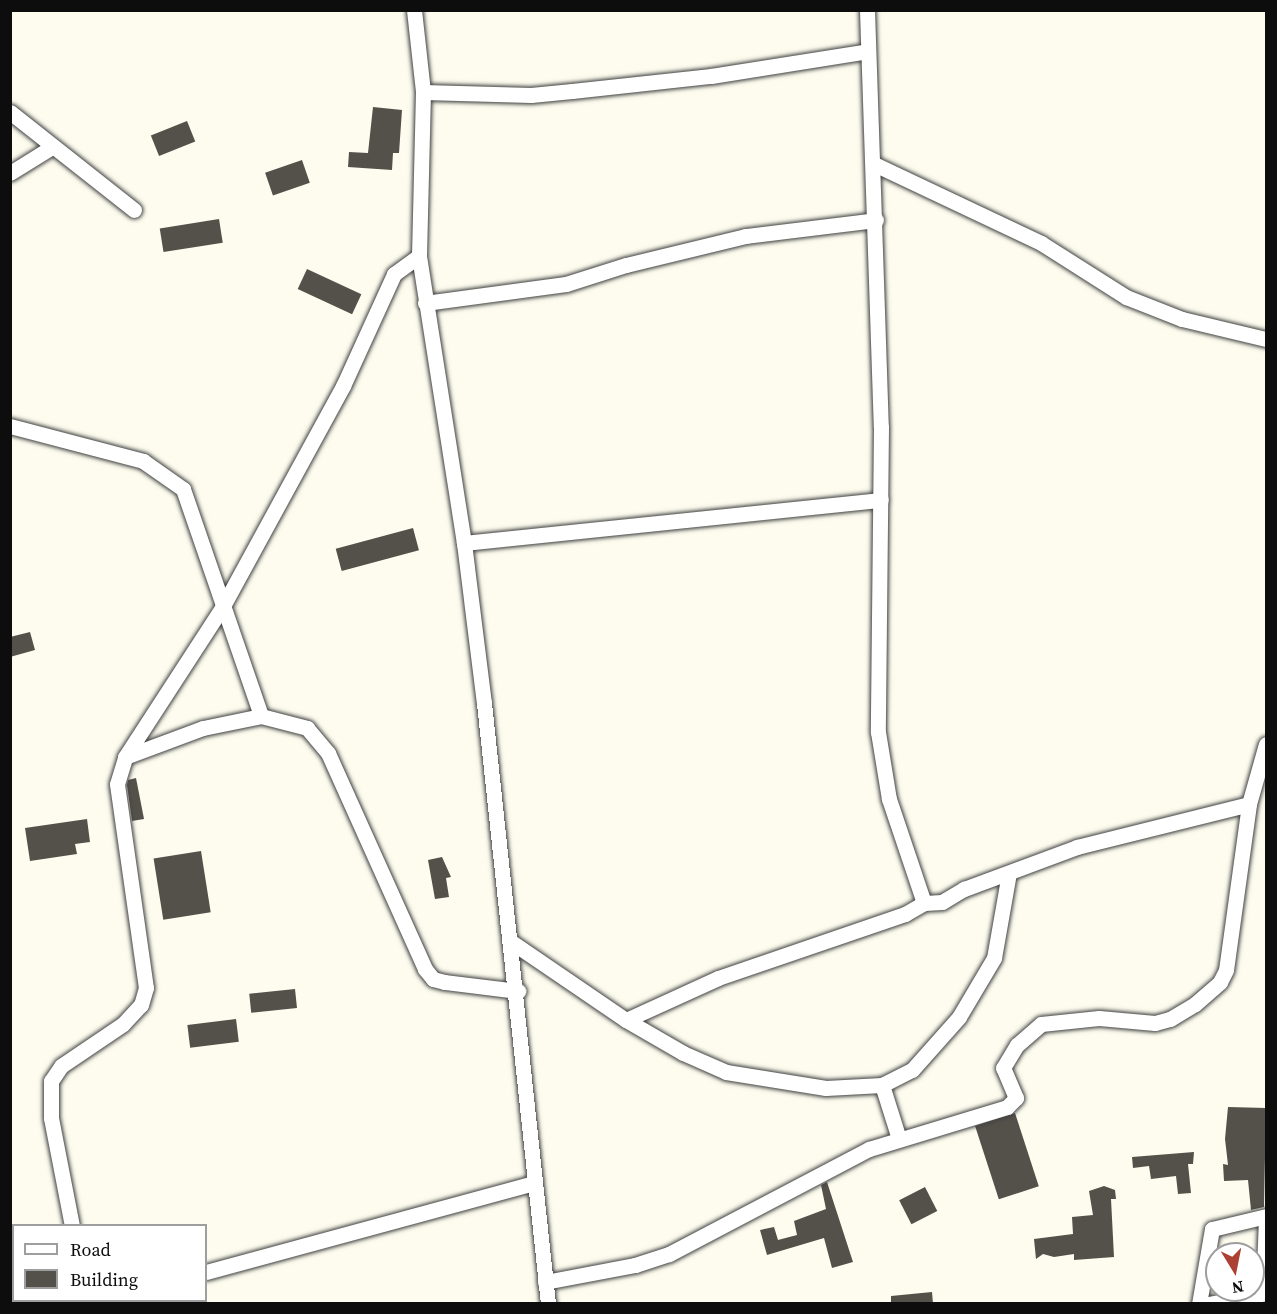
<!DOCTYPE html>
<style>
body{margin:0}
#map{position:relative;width:1277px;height:1314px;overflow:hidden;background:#fdfcef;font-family:"Source Serif 4",serif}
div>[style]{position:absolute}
.building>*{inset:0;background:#54504a;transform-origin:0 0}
.roads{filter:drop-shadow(0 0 2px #404040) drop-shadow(0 0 2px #404040)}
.minor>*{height:15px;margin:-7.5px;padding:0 7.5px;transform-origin:7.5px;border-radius:7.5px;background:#fff}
span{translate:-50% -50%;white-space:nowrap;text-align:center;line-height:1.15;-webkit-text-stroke:6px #fff;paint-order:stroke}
.frame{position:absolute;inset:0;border:12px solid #0d0d0d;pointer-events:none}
.legend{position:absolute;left:12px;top:1224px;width:195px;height:78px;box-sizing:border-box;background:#fff;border:2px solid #9e9e9e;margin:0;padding:8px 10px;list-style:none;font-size:18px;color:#0d0d0d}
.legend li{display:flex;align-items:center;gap:12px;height:30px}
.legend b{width:30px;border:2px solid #9e9e9e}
.north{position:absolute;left:1205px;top:1242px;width:60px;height:60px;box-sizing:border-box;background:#fff;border:2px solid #9e9e9e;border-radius:50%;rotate:170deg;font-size:16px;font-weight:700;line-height:24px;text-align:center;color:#0d0d0d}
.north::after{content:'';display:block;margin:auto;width:21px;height:27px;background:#ad4034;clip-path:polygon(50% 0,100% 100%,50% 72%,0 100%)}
</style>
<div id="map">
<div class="building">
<div style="clip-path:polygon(373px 107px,402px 110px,399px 153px,393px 153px,392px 170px,348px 167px,349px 152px,368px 153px)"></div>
<div style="left:187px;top:121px;width:22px;height:39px;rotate:68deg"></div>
<div style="left:302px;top:160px;width:24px;height:39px;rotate:71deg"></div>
<div style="left:219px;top:219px;width:24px;height:60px;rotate:81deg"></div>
<div style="left:307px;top:269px;width:60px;height:22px;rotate:25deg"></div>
<div style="left:413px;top:528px;width:23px;height:80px;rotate:75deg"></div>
<div style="clip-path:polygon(30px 632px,35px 650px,10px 657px,10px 637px)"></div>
<div style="clip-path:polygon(136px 778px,144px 819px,132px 821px,127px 785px,128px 780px)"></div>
<div style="clip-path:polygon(87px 819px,90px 842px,75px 844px,77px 854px,30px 861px,25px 828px)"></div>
<div style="left:201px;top:851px;width:62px;height:48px;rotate:81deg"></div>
<div style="clip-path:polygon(442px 857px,451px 877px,446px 878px,449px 897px,435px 899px,428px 860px)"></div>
<div style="left:295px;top:989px;width:19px;height:46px;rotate:84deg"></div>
<div style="left:236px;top:1019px;width:23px;height:49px;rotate:83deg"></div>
<div style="clip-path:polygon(1228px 1107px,1266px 1108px,1264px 1207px,1251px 1210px,1248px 1180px,1224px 1181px,1223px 1164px,1228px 1165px,1225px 1139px)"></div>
<div style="left:1015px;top:1113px;width:77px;height:42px;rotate:72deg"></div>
<div style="clip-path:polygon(1194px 1152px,1193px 1164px,1188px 1164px,1191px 1193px,1178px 1194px,1176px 1176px,1151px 1179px,1149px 1166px,1133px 1168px,1132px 1157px)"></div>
<div style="clip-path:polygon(827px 1182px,853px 1262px,832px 1268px,824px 1238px,767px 1255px,760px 1230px,774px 1227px,778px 1240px,797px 1235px,794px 1221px,826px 1209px,821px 1185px)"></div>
<div style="clip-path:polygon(1104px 1186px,1115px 1190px,1116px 1199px,1111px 1199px,1114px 1257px,1074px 1260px,1074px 1254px,1054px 1257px,1043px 1254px,1036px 1259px,1034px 1239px,1073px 1234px,1072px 1217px,1093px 1215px,1089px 1191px)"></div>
<div style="left:925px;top:1187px;width:27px;height:29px;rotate:63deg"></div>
<div style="clip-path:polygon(932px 1292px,933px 1304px,891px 1304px,891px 1296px)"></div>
</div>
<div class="roads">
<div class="minor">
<div style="left:414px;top:10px;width:82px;rotate:83.7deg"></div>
<div style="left:423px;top:92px;width:164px;rotate:91.4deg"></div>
<div style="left:419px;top:256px;width:291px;rotate:81.1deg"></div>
<div style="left:464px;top:543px;width:161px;rotate:82.9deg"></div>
<div style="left:484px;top:703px;width:604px;rotate:83.92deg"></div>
<div style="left:867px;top:10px;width:417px;rotate:88.1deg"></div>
<div style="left:881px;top:427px;width:305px;rotate:90.6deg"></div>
<div style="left:878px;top:732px;width:68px;rotate:80.7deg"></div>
<div style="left:889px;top:799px;width:110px;rotate:71.4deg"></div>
<div style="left:423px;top:92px;width:108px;rotate:1.6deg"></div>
<div style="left:531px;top:95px;width:41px;rotate:-5.6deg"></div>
<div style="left:572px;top:91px;width:140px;rotate:-6.2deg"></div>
<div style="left:711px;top:76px;width:159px;rotate:-9deg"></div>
<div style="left:10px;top:112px;width:158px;rotate:38.3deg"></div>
<div style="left:874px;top:164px;width:185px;rotate:25.3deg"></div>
<div style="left:1041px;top:243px;width:101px;rotate:32.4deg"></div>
<div style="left:1126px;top:297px;width:60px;rotate:21.4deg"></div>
<div style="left:1182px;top:319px;width:86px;rotate:13.4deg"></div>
<div style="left:10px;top:173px;width:49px;rotate:-31.8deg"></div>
<div style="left:425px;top:303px;width:142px;rotate:-7.7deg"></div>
<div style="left:566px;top:284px;width:63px;rotate:-17.6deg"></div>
<div style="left:626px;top:265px;width:123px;rotate:-13.6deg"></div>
<div style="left:746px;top:236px;width:131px;rotate:-7deg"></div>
<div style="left:10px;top:426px;width:138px;rotate:14.7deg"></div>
<div style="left:143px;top:461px;width:49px;rotate:35deg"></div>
<div style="left:183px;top:489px;width:240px;rotate:71deg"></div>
<div style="left:464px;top:543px;width:419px;rotate:-5.9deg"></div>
<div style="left:125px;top:757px;width:180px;rotate:-57deg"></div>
<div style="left:223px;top:606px;width:251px;rotate:-61.4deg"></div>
<div style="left:343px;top:386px;width:123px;rotate:-65.5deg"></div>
<div style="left:394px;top:274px;width:31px;rotate:-36deg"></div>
<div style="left:510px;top:941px;width:140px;rotate:34.3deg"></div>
<div style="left:626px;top:1020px;width:66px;rotate:30.1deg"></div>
<div style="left:683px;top:1053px;width:47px;rotate:23.8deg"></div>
<div style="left:726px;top:1072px;width:101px;rotate:9.1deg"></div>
<div style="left:826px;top:1088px;width:56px;rotate:-3.1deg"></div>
<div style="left:882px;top:1085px;width:34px;rotate:-27deg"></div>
<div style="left:912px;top:1070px;width:71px;rotate:-48.4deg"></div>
<div style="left:959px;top:1017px;width:69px;rotate:-59.3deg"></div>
<div style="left:994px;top:958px;width:86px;rotate:-80deg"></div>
<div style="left:626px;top:1020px;width:101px;rotate:-24.5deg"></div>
<div style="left:718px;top:978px;width:198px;rotate:-18.9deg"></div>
<div style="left:905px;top:914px;width:22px;rotate:-30deg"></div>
<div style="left:924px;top:903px;width:18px;rotate:-3deg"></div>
<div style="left:942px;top:902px;width:26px;rotate:-31deg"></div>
<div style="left:964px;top:889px;width:121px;rotate:-20.4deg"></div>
<div style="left:1077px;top:847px;width:177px;rotate:-14deg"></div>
<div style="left:882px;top:1085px;width:57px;rotate:72.5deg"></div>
<div style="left:72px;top:1226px;width:110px;rotate:-101deg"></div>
<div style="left:51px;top:1118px;width:37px;rotate:-90deg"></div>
<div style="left:51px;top:1081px;width:18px;rotate:-56deg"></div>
<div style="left:61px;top:1066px;width:75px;rotate:-34.1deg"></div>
<div style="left:123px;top:1024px;width:26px;rotate:-47deg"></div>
<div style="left:141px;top:1005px;width:18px;rotate:-74deg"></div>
<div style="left:146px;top:988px;width:206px;rotate:-98.1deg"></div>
<div style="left:117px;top:784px;width:28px;rotate:-73deg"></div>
<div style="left:125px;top:757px;width:83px;rotate:-20.4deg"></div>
<div style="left:203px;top:728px;width:59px;rotate:-11.7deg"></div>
<div style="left:261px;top:716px;width:48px;rotate:14.6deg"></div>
<div style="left:307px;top:728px;width:33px;rotate:50deg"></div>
<div style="left:328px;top:753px;width:237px;rotate:65.8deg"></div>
<div style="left:425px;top:969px;width:13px;rotate:51deg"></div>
<div style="left:433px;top:979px;width:12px;rotate:14deg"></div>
<div style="left:445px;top:982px;width:74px;rotate:7deg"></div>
<div style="left:10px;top:1272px;width:4px;rotate:14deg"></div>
<div style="left:206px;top:1272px;width:339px;rotate:-15.2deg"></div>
<div style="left:545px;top:1282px;width:92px;rotate:-10.7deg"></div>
<div style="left:635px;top:1265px;width:36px;rotate:-18deg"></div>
<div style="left:669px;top:1254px;width:226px;rotate:-27.7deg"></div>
<div style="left:869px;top:1149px;width:144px;rotate:-16.9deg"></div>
<div style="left:1007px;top:1107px;width:13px;rotate:-45deg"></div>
<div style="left:1016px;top:1098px;width:33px;rotate:-113deg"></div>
<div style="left:1003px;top:1068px;width:27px;rotate:-59deg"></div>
<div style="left:1017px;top:1045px;width:32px;rotate:-41deg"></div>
<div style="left:1041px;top:1024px;width:58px;rotate:-5.9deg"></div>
<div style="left:1099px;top:1018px;width:56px;rotate:5.1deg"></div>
<div style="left:1155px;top:1023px;width:16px;rotate:-15deg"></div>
<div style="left:1170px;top:1019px;width:29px;rotate:-31deg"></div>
<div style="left:1195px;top:1004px;width:33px;rotate:-41deg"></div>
<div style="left:1220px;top:982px;width:13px;rotate:-63deg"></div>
<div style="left:1226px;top:970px;width:168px;rotate:-82.1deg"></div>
<div style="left:1249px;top:804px;width:62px;rotate:-74.2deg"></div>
<div style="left:1263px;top:1293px;width:76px;rotate:-87.7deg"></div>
<div style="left:84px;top:1300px;width:4px;rotate:76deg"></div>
<div style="left:1199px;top:1304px;width:76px;rotate:-80.2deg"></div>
<div style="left:1212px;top:1229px;width:56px;rotate:-13.5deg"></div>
<div style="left:1208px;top:1304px;width:59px;rotate:-10.7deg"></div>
</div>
</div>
<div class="frame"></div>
<ul class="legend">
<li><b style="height:8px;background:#fff"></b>Road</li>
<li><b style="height:16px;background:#54504a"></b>Building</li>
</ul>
<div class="north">N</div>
</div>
